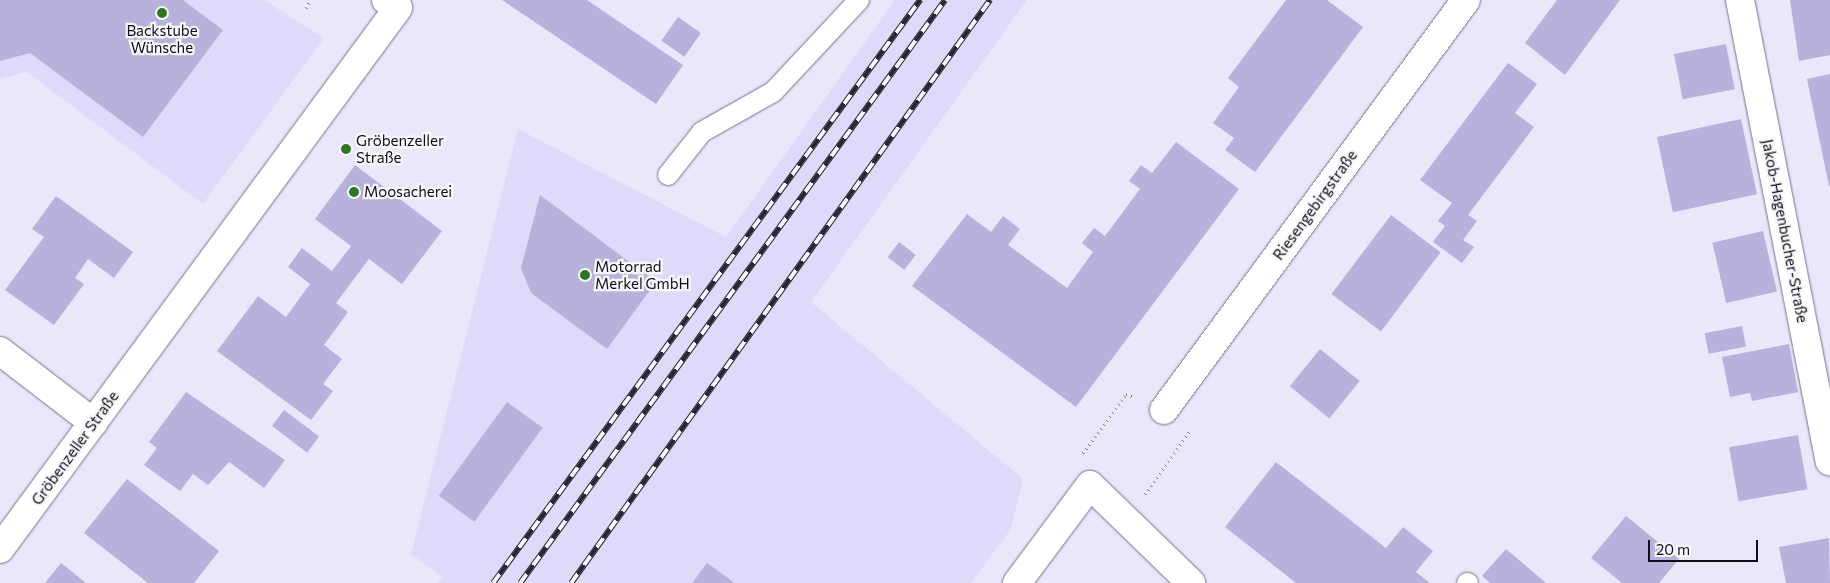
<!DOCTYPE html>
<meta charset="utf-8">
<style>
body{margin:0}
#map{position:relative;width:1830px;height:583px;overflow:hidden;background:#eae7fb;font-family:Commissioner,sans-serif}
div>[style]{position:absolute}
.built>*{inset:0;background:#dfdafa}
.building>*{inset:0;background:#b8b1db;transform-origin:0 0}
.path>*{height:3px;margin-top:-1.5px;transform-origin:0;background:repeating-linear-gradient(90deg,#7f7c8b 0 1px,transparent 0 5px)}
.roads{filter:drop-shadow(0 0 1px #777389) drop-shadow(0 0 1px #777389)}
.service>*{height:20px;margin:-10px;padding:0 10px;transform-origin:10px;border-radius:10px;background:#fff}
.minor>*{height:28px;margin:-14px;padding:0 14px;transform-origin:14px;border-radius:14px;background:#fff}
.tertiary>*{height:28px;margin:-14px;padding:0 14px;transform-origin:14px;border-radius:14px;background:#fff}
.secondary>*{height:28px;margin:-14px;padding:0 14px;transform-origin:14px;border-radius:14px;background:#fff}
.rail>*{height:5.5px;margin-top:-2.75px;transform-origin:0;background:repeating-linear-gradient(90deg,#f7f7fc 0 11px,#27252f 0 22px);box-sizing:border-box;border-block:1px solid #27252f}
.dots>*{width:14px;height:14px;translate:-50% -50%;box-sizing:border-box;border:2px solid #f7f7fc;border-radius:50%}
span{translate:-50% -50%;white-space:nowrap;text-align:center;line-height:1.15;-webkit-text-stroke:4.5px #f7f7fc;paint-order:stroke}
.poi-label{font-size:15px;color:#0f0d16}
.left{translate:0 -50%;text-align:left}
.street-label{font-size:15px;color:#0f0d16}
.scale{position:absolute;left:1648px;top:540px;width:110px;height:22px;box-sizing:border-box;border:2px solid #0f0d16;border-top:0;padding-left:6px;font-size:15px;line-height:18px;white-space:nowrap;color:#0f0d16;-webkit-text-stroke:4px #f7f7fc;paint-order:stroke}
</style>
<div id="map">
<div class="built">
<div style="clip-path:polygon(0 0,264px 0,324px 38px,203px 204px,27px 72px,0 79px)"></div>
<div style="clip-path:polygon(895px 0,1027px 0,811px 302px,1023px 479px,1011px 529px,971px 583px,438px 583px,442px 577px,411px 554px,518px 129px,726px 237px)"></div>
</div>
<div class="building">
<div style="clip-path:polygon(0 0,183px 0,223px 30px,143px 137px,30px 53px,0 61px)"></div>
<div style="clip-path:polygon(502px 0,587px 0,683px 65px,656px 104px)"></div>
<div style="clip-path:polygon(1286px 0,1327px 0,1363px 27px,1255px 172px,1225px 150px,1234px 138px,1213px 123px,1239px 87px,1228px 78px)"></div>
<div style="clip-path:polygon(1557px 0,1620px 0,1565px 75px,1525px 43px)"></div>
<div style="clip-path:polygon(1790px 0,1830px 0,1830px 55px,1799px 61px)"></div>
<div style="left:678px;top:17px;width:28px;height:29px;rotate:35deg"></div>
<div style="left:1726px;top:44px;width:46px;height:53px;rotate:79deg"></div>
<div style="clip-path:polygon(1508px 63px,1537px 84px,1515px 113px,1534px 127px,1468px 215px,1477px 221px,1463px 240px,1474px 247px,1462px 263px,1433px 242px,1445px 226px,1438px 221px,1452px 203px,1420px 180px)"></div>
<div style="clip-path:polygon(1830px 74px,1830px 186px,1829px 186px,1807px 79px)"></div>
<div style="left:1741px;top:119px;width:77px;height:86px;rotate:78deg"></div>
<div style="clip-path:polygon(1176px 142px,1239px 189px,1076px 407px,912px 286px,967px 214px,991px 232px,1003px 216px,1020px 229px,1008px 245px,1067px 288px,1093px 252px,1082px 243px,1094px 228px,1105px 236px,1140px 189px,1129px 181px,1141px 165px,1152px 173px)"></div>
<div style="clip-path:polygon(355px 165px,442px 231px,402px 284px,369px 259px,336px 303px,348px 312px,324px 345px,342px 359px,323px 384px,333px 391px,311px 420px,217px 351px,258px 296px,286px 317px,310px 284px,288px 267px,302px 248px,332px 271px,351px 246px,315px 219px)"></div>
<div style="clip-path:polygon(540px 195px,656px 282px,607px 349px,531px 293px,521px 268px)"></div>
<div style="clip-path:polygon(56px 196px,133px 252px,114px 278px,88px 259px,75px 278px,84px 284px,54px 325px,5px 290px,44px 237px,32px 229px)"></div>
<div style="left:1391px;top:215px;width:62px;height:99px;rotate:37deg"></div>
<div style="left:1763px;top:231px;width:62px;height:52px;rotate:77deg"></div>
<div style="left:899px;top:242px;width:21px;height:19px;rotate:37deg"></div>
<div style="left:1742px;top:326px;width:21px;height:38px;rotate:79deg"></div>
<div style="clip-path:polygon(1789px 344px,1798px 392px,1752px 401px,1750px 393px,1730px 397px,1722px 357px)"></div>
<div style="left:1320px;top:349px;width:51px;height:48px;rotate:39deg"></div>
<div style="clip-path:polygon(186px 392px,285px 460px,264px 488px,229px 462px,208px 485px,193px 474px,180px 491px,144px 465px,157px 448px,149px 442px)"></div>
<div style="left:507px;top:402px;width:44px;height:116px;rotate:36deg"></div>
<div style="left:284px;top:410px;width:44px;height:20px;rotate:37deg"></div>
<div style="left:1798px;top:435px;width:55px;height:70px;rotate:80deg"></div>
<div style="clip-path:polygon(1276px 462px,1386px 548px,1403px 527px,1433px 551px,1416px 572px,1430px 583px,1296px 583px,1225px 527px)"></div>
<div style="clip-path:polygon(127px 479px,219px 551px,194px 583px,148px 583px,84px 533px)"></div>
<div style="clip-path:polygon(1626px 516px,1679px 559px,1659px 583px,1622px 583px,1591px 558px)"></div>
<div style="clip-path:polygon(1829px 538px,1830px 583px,1786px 583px,1779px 547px)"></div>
<div style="clip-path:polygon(1506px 549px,1546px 583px,1490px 583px,1482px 576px)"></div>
<div style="clip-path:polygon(61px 563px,86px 583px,45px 583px)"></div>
<div style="clip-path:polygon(707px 563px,735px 583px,692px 583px)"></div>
</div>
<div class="path">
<div style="left:306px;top:8px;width:9px;rotate:-58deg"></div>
<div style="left:1083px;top:453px;width:73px;rotate:-53.9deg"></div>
<div style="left:1126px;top:394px;width:9px;rotate:21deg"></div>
<div style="left:1145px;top:494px;width:77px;rotate:-54.5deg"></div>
</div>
<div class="roads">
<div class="service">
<div style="left:668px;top:175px;width:55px;rotate:-51.7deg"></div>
<div style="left:702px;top:132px;width:81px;rotate:-29.4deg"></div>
<div style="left:773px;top:92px;width:126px;rotate:-46.9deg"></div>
<div style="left:1467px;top:583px;width:1px"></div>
</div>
<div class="minor">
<div style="left:1740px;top:0;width:470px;rotate:79deg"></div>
<div style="left:0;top:351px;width:118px;rotate:37.5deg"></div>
<div style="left:1164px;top:410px;width:509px;rotate:-53.63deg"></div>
<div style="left:1017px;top:583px;width:122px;rotate:-53.3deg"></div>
</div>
<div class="tertiary">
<div style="left:0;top:549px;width:672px;rotate:-53.66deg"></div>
</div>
<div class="secondary">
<div style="left:386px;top:0;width:14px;rotate:34deg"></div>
<div style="left:1090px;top:485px;width:141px;rotate:44.1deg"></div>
</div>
</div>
<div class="rail">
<div style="left:493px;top:583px;width:723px;rotate:-53.78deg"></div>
<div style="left:520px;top:583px;width:721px;rotate:-53.91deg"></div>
<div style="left:571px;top:583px;width:718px;rotate:-54.3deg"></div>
</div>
<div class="dots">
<div style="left:162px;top:13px;background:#2e7920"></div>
<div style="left:346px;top:149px;background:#2e7920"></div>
<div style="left:354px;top:192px;background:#2e7920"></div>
<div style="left:585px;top:275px;background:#2e7920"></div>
</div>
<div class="poi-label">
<span style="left:162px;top:39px">Backstube<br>Wünsche</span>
<span class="left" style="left:356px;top:149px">Gröbenzeller<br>Straße</span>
<span class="left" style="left:364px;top:192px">Moosacherei</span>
<span class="left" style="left:595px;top:275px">Motorrad<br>Merkel GmbH</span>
</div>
<div class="street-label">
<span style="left:1315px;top:205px;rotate:-54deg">Riesengebirgstraße</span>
<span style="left:1785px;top:231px;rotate:79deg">Jakob-Hagenbucher-Straße</span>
<span style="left:75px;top:448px;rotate:-54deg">Gröbenzeller Straße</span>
</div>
<div class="scale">20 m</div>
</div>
